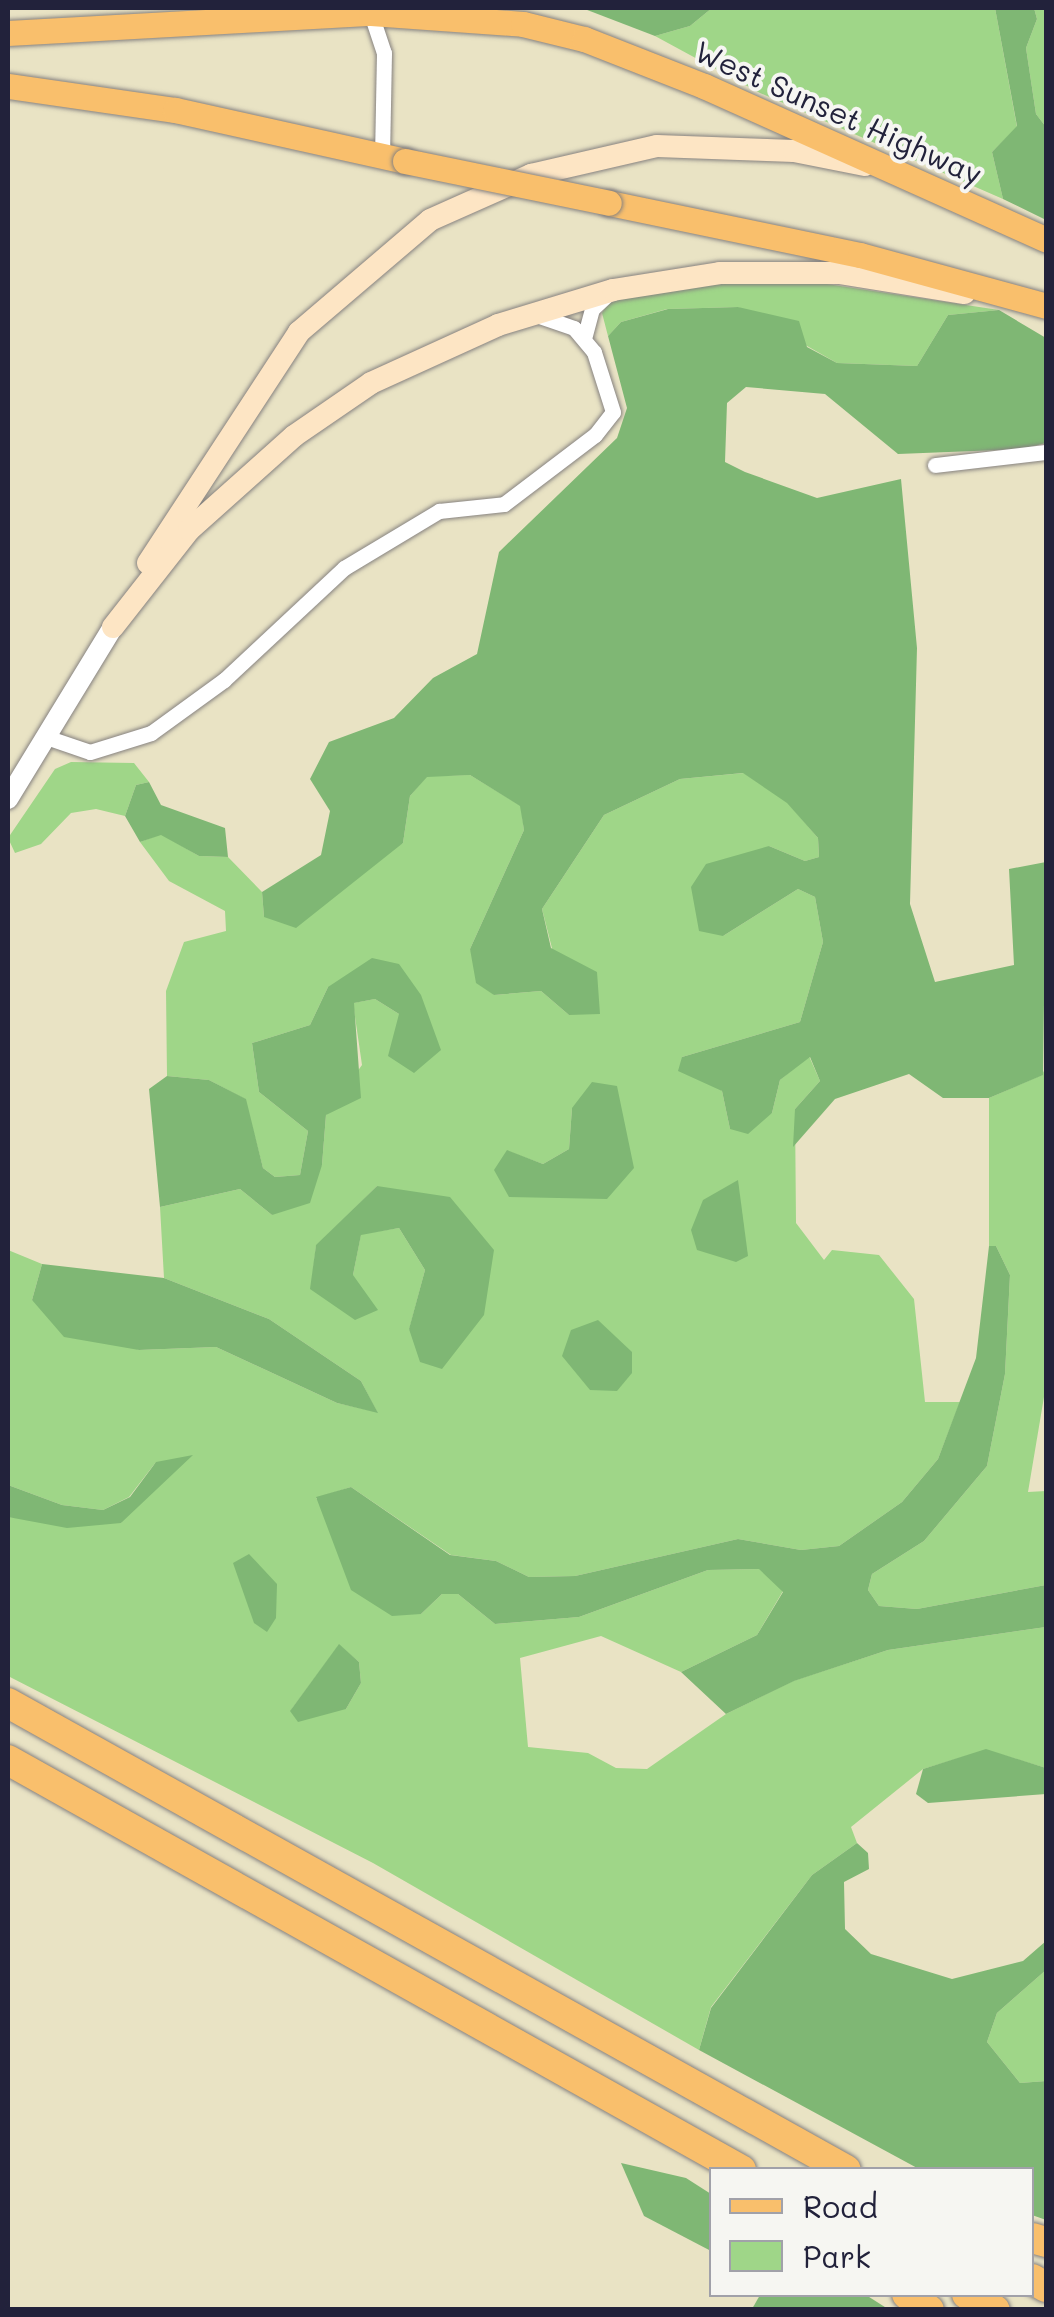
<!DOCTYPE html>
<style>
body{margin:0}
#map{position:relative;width:1054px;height:2317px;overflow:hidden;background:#e9e3c4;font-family:Mali,sans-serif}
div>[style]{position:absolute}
.green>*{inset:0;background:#9fd688}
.forest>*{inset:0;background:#7fb774}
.roads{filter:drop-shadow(0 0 2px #868280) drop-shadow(0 0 2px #868280)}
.minor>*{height:15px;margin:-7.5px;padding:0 7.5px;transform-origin:7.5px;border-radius:7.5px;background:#fff}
.tertiary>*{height:20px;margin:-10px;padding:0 10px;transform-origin:10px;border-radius:10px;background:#fff}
.secondary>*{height:22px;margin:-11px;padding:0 11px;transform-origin:11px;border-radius:11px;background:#fde5c4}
.primary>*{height:25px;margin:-12.5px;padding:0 12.5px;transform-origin:12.5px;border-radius:12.5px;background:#f9bf6c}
.motorway>*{height:30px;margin:-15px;padding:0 15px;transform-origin:15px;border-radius:15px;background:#f9bf6c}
.bridges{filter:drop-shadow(0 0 2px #868280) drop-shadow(0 0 2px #868280)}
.primary-bridge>*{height:25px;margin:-12.5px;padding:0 12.5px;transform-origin:12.5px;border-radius:12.5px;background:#f9bf6c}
span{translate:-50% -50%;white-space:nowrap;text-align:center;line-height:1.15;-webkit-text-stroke:8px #f6f6f2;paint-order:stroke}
.street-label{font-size:30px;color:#22223b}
.frame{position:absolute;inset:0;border:10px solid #22223b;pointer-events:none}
.legend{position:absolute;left:709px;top:2167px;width:325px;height:130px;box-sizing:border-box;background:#f6f6f2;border:2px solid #a1a1a9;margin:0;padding:12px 18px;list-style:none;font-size:30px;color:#22223b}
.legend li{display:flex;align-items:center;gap:20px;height:50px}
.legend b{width:50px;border:2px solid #a1a1a9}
</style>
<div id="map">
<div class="green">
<div style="clip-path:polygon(712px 8px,995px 8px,1017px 127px,992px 152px,1003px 199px,760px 93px,655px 36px,690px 26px)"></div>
<div style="clip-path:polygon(1034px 8px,1046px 8px,1046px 127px,1036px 114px,1026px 48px,1037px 19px)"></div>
<div style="clip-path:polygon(807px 281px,999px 310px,948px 315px,917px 366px,837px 363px,738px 307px,667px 309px,621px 322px,608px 336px,602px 313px,610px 300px,701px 285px)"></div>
<div style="clip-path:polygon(71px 762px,134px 763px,149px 782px,136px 785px,125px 816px,96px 809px,71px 813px,41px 844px,15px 853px,8px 838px,55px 769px)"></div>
<div style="clip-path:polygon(evenodd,744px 773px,787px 802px,818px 838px,819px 857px,805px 861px,769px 846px,723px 936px,798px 889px,815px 897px,823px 942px,800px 1022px,682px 1057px,722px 1091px,730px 1129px,772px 1113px,780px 1080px,809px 1056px,820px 1081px,795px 1109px,796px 1223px,824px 1260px,832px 1250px,879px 1255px,914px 1299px,925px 1402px,960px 1402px,938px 1459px,902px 1502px,839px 1546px,801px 1550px,738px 1539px,575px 1576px,529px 1577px,496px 1561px,451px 1555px,351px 1487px,316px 1498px,421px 1614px,442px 1594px,458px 1594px,495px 1624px,579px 1617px,708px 1570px,760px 1569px,783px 1591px,757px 1635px,681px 1672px,601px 1636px,520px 1658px,528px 1747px,588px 1753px,616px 1768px,647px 1769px,726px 1714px,793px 1681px,888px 1650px,1046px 1627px,1046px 1768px,986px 1750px,923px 1769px,851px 1827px,857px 1843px,812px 1875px,711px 2007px,699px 2050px,373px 1863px,8px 1676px,8px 1517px,121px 1523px,156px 1462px,129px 1497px,103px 1510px,62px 1505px,8px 1485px,8px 1250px,42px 1264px,32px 1300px,139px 1350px,216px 1347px,337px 1403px,377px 1412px,361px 1381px,269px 1319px,164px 1278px,160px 1207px,240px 1189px,272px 1215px,322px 1165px,326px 1115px,362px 1065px,353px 1003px,375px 999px,399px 1014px,421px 995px,328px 987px,310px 1025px,252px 1043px,259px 1092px,308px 1131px,300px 1175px,275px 1177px,263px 1168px,245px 1099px,209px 1080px,167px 1076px,166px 991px,184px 942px,226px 931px,225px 911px,169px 881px,140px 842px,161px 834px,199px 856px,228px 857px,262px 892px,264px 917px,403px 843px,410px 796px,427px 776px,470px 775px,521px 806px,524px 830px,470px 949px,494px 995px,541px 991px,569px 1015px,542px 909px,604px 815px,680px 779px,744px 773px,572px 1108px,607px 1199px,507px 1151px,543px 1164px,569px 1149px,572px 1108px,744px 773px,377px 1186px,483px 1315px,409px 1330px,425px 1270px,399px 1228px,361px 1234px,353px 1275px,311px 1289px,316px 1246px,377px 1186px,744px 773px,339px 1645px,359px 1662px,361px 1683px,346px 1709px,291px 1710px,339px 1645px)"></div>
<div style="clip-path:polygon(1046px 1066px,1046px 1385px,1028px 1492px,1046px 1491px,1046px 1585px,917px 1609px,879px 1606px,868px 1590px,872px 1574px,924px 1541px,987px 1466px,1005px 1374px,1010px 1275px,996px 1246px,989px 1246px,989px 1098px,1042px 1075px)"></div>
<div style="clip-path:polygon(1046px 1970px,1046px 2081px,1020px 2083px,987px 2042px,997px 2013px)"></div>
</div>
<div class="forest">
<div style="clip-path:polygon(582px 8px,712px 8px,690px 26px,655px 36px)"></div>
<div style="clip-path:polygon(995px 8px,1034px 8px,1037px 19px,1026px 48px,1036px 114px,1046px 127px,1046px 220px,1003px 199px,992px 152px,1017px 126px)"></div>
<div style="clip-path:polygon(738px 307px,799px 321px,807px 347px,837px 363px,917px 366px,948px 315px,999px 310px,1046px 338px,1046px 443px,1022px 449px,898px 454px,825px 394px,746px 387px,727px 403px,725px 462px,745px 472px,817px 498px,901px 479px,917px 648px,910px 904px,935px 982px,1014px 965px,1009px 869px,1046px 862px,1043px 1075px,989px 1098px,943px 1098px,909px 1074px,835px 1099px,793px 1147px,795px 1109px,820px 1081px,810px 1057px,780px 1080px,772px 1113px,748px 1134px,730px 1129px,722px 1091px,678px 1071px,682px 1057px,800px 1022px,823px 942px,815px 897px,798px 889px,723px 936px,699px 931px,691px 887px,706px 864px,769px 846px,805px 861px,819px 857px,818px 838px,787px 803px,743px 773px,680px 779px,604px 815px,542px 909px,551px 948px,597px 972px,600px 1014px,569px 1015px,541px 991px,494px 995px,476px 983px,470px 949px,524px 830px,520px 806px,470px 775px,427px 777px,410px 796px,403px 843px,296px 928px,264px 917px,262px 892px,321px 855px,330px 811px,310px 779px,329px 742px,394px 718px,433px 678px,477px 654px,499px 552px,617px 438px,627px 408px,608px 336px,621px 322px,668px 309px)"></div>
<div style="clip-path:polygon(149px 782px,161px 805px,225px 828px,228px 857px,199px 856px,161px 835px,140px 842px,125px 816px,136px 785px)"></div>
<div style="clip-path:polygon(372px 958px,399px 964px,421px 995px,441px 1050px,414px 1073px,388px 1056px,399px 1014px,375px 999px,354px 1003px,361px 1098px,326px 1115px,322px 1165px,310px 1203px,272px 1215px,240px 1189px,160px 1207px,149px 1089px,167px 1076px,209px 1080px,246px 1099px,263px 1168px,275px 1177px,300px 1175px,308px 1131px,259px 1092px,252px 1043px,310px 1025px,328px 987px)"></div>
<div style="clip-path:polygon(592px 1082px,617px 1086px,634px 1168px,607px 1199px,509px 1197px,494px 1170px,507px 1150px,543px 1164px,569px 1149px,572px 1108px)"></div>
<div style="clip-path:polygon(738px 1180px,748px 1256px,736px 1262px,697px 1250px,691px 1230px,703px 1200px)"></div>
<div style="clip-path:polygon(377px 1186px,450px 1197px,494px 1250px,484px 1315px,442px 1369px,420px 1362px,409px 1329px,425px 1270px,399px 1228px,361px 1235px,353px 1275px,378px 1310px,355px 1320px,310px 1289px,316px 1245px)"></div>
<div style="clip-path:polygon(989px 1246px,996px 1246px,1010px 1275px,1005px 1374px,987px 1466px,924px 1541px,872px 1574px,868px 1590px,879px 1606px,917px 1609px,1046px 1585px,1046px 1627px,888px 1650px,794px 1681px,726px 1714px,681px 1672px,757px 1635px,783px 1592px,759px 1569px,708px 1570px,579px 1617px,495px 1624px,458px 1594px,442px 1594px,421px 1614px,392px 1616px,351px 1590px,316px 1497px,351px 1487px,450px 1555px,496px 1561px,529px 1577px,575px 1576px,738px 1539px,801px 1550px,839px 1546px,902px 1502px,938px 1459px,976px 1358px)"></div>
<div style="clip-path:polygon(42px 1264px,164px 1278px,269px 1319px,361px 1381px,378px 1413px,337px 1403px,216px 1347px,139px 1350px,64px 1337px,32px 1300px)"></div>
<div style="clip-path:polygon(598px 1320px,632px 1352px,632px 1373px,617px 1391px,590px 1390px,562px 1356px,571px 1330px)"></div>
<div style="clip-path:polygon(193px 1455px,121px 1523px,67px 1528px,8px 1517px,8px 1485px,62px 1505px,103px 1510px,130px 1497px,156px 1462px)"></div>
<div style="clip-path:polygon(249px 1554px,277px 1584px,276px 1618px,267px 1632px,254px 1623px,233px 1563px)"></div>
<div style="clip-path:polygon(339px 1644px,359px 1662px,361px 1683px,346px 1709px,298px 1722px,290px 1711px)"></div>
<div style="clip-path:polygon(986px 1749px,1046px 1768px,1046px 1794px,928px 1803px,916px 1794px,923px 1769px)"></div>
<div style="clip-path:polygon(857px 1843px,868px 1853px,869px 1869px,844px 1882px,845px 1929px,871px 1954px,952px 1979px,1023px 1961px,1046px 1941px,1046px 1970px,997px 2013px,987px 2042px,1020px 2083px,1046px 2081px,1046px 2220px,1032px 2215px,1032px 2170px,919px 2169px,699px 2050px,711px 2008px,812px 1875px)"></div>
<div style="clip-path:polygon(621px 2163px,686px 2178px,711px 2194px,711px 2251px,644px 2216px)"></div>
<div style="clip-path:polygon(760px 2295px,866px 2295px,888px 2309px,752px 2309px)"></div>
</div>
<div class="roads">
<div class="minor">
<div style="left:370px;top:11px;width:44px;rotate:71.6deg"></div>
<div style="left:384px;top:53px;width:103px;rotate:91.1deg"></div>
<div style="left:585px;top:335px;width:27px;rotate:-75deg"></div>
<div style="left:592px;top:309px;width:23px;rotate:-43deg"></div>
<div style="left:935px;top:465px;width:112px;rotate:-6.7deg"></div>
<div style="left:46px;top:737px;width:46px;rotate:18.8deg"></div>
<div style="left:90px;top:752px;width:64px;rotate:-17.3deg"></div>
<div style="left:151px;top:733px;width:90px;rotate:-36deg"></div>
<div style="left:224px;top:680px;width:164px;rotate:-43deg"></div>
<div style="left:344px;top:568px;width:111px;rotate:-31deg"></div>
<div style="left:439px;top:511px;width:65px;rotate:-6.1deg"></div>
<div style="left:504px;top:504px;width:114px;rotate:-37.2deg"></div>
<div style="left:595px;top:435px;width:29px;rotate:-52deg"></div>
<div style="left:613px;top:412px;width:63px;rotate:-107.6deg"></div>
<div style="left:594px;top:352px;width:31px;rotate:-130deg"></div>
<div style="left:574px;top:328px;width:37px;rotate:-161deg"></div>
</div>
<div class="tertiary">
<div style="left:8px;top:799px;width:202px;rotate:-58.6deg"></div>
</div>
<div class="secondary">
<div style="left:148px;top:563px;width:276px;rotate:-56.8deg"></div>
<div style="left:299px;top:332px;width:172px;rotate:-40.5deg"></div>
<div style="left:430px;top:220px;width:111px;rotate:-24deg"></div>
<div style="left:531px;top:175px;width:129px;rotate:-13deg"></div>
<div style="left:657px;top:146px;width:137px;rotate:2.1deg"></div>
<div style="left:794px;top:151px;width:72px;rotate:11.2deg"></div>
<div style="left:113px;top:627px;width:123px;rotate:-51.9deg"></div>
<div style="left:189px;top:530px;width:141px;rotate:-41.8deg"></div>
<div style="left:294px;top:436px;width:93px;rotate:-34.5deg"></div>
<div style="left:371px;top:383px;width:140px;rotate:-24.5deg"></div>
<div style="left:498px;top:325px;width:120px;rotate:-16.9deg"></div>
<div style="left:613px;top:290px;width:108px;rotate:-9deg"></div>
<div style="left:720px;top:273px;width:119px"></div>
<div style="left:839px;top:273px;width:127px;rotate:9.1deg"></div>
</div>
<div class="primary">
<div style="left:8px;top:33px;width:364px;rotate:-3.2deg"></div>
<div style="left:371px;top:13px;width:152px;rotate:4.1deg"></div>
<div style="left:523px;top:24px;width:63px;rotate:13.8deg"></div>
<div style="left:584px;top:39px;width:129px;rotate:21.4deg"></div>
<div style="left:704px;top:86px;width:375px;rotate:24.2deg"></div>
<div style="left:8px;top:86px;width:169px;rotate:8.2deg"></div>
<div style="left:175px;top:110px;width:236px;rotate:12.5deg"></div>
<div style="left:609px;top:203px;width:256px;rotate:11.7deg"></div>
<div style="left:860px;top:255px;width:193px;rotate:15.3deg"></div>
</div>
<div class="motorway">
<div style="left:8px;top:1703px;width:959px;rotate:29.13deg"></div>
<div style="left:8px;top:1760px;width:840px;rotate:29.22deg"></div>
<div style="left:1032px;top:2238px;width:15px;rotate:16deg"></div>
<div style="left:1032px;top:2279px;width:16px;rotate:30deg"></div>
<div style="left:907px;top:2294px;width:27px;rotate:36deg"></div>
<div style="left:967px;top:2294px;width:32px;rotate:30deg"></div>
</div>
</div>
<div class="bridges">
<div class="primary-bridge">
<div style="left:405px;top:161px;width:208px;rotate:11.6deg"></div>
</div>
</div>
<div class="street-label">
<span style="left:839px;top:112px;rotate:24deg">West Sunset Highway</span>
</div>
<div class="frame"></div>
<ul class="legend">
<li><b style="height:12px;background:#f9bf6c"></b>Road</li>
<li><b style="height:28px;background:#9fd688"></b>Park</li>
</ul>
</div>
